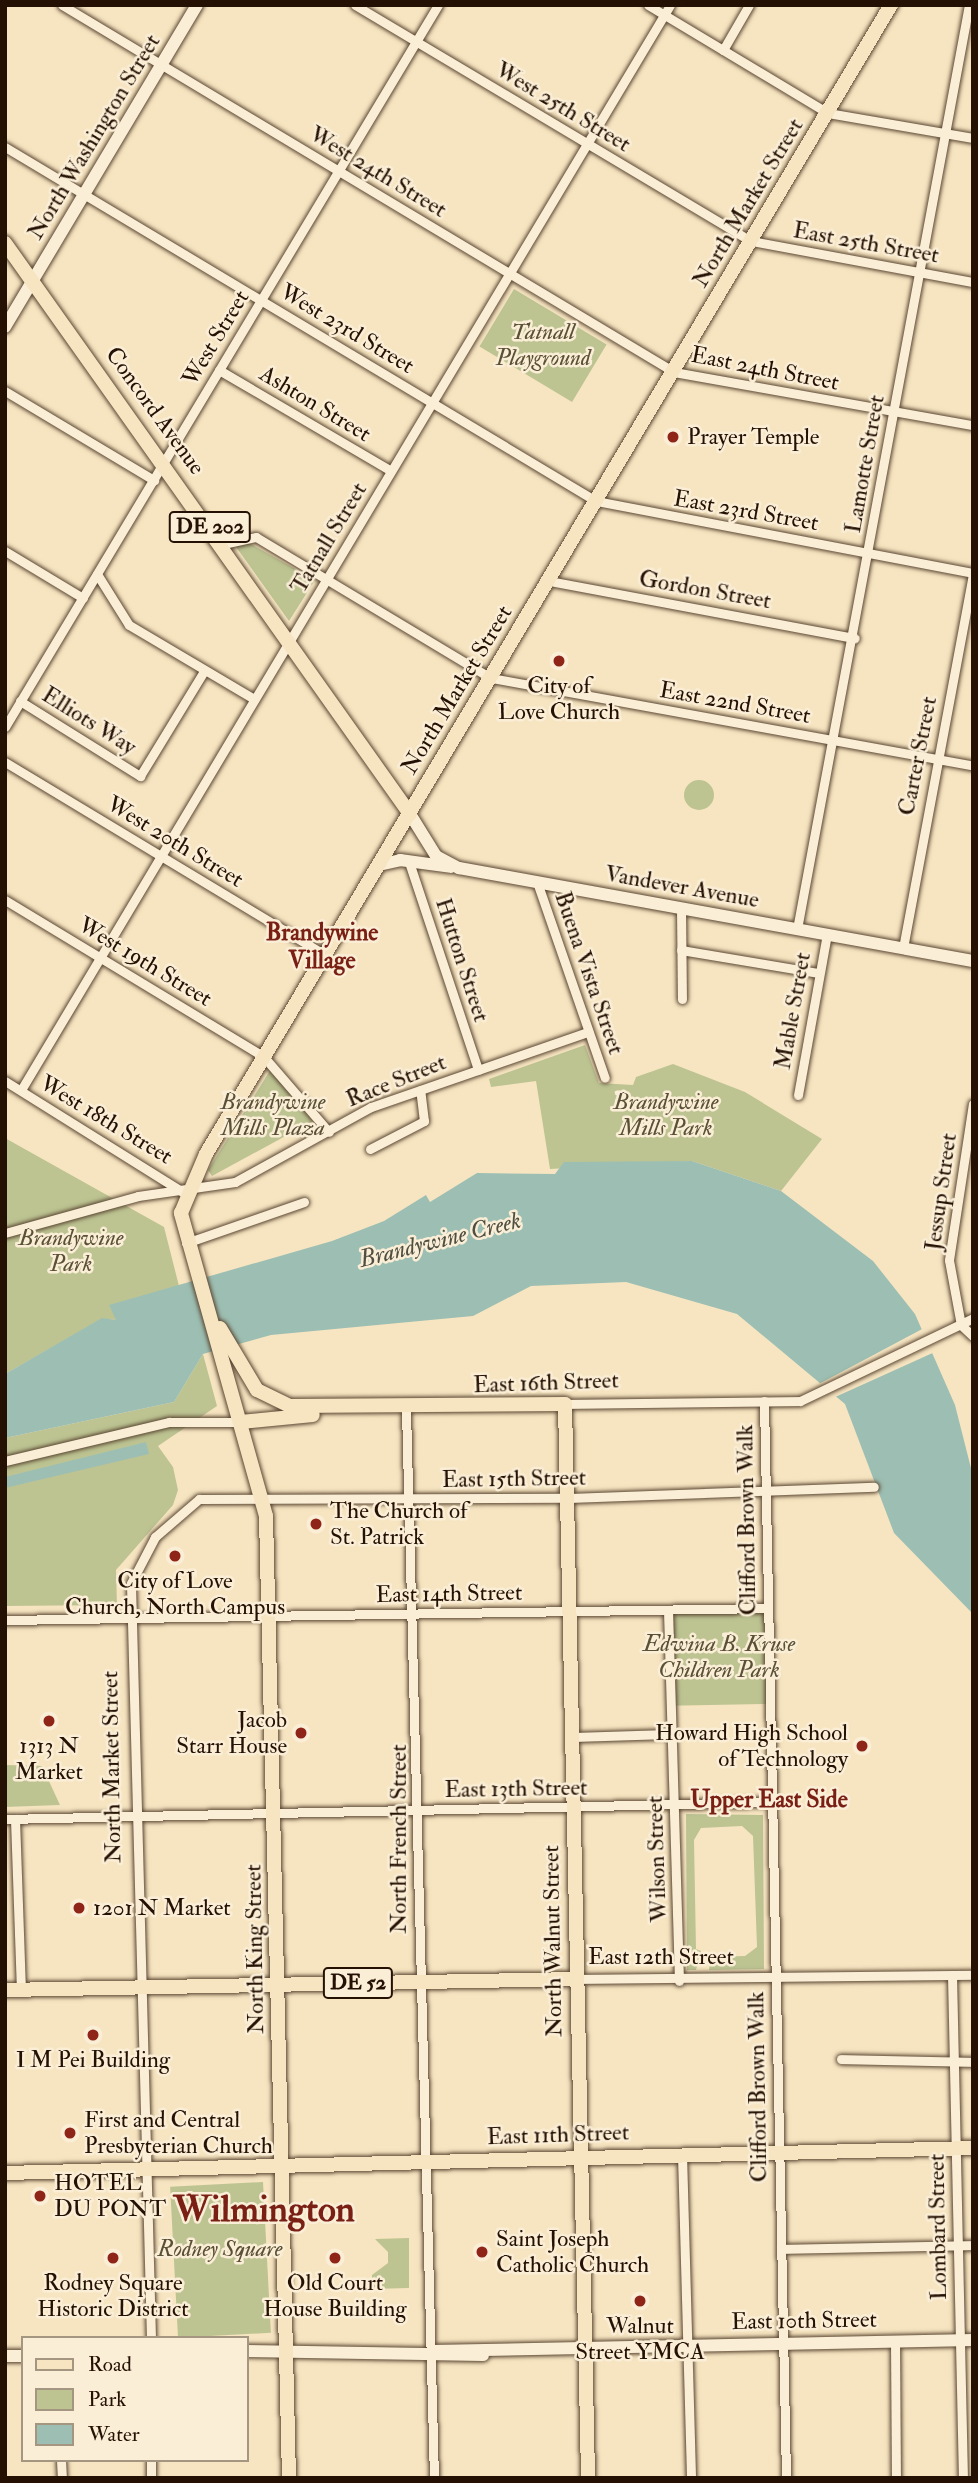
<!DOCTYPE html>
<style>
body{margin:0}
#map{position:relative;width:978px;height:2483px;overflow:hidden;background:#f7e5c1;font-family:"IM FELL Double Pica",serif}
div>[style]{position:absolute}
.green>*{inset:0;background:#bdc492;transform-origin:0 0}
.round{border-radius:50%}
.water>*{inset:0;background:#9dbfb3}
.pier>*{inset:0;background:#f7e5c1}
.roads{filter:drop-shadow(0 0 2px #5a4632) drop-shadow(0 0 2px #5a4632)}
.street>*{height:9px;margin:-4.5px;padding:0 4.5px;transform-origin:4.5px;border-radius:4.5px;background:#faeed7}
.secondary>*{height:12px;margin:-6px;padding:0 6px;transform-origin:6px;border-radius:6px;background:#faeed7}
.primary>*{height:14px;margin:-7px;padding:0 7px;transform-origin:7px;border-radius:7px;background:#f7e5c1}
.dots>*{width:19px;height:19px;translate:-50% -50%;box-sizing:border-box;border:4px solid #faeed7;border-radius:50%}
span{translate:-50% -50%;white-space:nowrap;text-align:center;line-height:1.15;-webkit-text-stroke:5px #faeed7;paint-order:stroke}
.shield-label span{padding:2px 5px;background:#faeed7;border:2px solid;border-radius:5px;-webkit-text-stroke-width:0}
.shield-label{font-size:21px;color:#251103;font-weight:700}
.street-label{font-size:23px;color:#251103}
.park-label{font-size:23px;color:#5a5035;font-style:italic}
.poi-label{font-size:23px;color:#251103}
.left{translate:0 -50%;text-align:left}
.right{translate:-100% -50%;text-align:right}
.neighbourhood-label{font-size:24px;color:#7a1f14;font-weight:700}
.water-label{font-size:24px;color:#4f4e41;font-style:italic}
.town-label{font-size:37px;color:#7a1f14;font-weight:700}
.frame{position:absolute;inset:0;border:7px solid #251103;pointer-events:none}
.legend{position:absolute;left:21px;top:2336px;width:228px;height:126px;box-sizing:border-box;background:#faeed7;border:2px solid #a59682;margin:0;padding:9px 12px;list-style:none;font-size:21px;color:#251103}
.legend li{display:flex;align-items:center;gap:14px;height:35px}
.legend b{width:35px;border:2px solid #a59682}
</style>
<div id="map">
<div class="green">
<div style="left:514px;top:289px;width:108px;height:67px;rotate:31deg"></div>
<div style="clip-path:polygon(244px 540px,315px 580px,289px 621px,234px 544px)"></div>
<div class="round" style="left:684px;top:780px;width:30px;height:30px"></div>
<div style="clip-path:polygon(585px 1045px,599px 1083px,633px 1085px,636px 1077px,673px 1064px,745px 1092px,822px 1139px,781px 1191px,692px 1161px,550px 1169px,536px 1081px,491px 1087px,489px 1079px)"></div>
<div style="clip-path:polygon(271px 1069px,313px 1121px,212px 1176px,208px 1170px)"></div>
<div style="clip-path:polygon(5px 1138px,164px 1227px,179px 1286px,110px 1306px,117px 1320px,102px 1319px,5px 1374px)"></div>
<div style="clip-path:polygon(203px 1354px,217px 1406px,158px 1446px,173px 1467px,178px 1490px,173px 1505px,116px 1570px,117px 1605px,5px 1606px,5px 1438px,174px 1402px)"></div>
<div style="left:767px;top:1608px;width:96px;height:99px;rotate:89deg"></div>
<div style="clip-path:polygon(5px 1765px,42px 1766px,60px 1805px,5px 1807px)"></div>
<div style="clip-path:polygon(686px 1814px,763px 1815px,764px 1969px,709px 1970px,711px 1957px,745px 1956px,757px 1947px,753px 1836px,742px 1826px,701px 1828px,694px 1840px,696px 1949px,701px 1951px,696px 1970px,687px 1970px)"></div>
<div style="left:263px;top:2182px;width:151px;height:93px;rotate:87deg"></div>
<div style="clip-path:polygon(409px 2238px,409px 2288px,372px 2289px,372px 2275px,388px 2263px,388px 2252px,375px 2239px)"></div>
</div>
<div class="water">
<div style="clip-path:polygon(692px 1161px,781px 1191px,873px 1261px,915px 1314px,955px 1405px,973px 1476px,973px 1614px,894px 1533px,845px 1404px,737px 1314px,626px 1282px,531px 1286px,473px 1316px,271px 1335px,203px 1354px,174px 1402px,5px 1438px,5px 1374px,102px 1318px,116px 1320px,109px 1305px,332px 1241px,384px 1221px,426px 1195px,430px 1202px,477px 1173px,555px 1174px,564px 1162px)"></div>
<div style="clip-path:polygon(146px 1442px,149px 1454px,5px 1488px,5px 1477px)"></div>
</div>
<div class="pier">
<div style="clip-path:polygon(926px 1327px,937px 1351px,833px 1398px,817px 1385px)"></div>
</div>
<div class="roads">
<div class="street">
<div style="left:62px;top:5px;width:714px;rotate:30.95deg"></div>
<div style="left:674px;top:372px;width:304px;rotate:10.1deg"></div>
<div style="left:355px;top:5px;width:461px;rotate:30.8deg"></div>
<div style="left:751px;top:241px;width:226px;rotate:10.5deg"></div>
<div style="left:648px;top:5px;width:210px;rotate:31deg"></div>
<div style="left:828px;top:113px;width:147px;rotate:9.8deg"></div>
<div style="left:723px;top:50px;width:52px;rotate:-60deg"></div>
<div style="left:5px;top:147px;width:689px;rotate:30.92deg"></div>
<div style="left:596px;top:501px;width:384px;rotate:10.8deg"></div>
<div style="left:219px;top:370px;width:199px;rotate:30.4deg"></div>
<div style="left:5px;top:391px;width:174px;rotate:30.9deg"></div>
<div style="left:223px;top:544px;width:34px;rotate:-12deg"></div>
<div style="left:256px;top:537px;width:274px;rotate:31deg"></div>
<div style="left:491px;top:678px;width:490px;rotate:10.3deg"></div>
<div style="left:5px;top:551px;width:91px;rotate:31.1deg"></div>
<div style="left:97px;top:574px;width:60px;rotate:57.9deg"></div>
<div style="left:129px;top:625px;width:145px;rotate:30.6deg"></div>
<div style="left:549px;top:581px;width:311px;rotate:10.6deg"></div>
<div style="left:20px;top:701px;width:142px;rotate:32deg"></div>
<div style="left:140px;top:776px;width:123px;rotate:-58.6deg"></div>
<div style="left:5px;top:727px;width:842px;rotate:-59.05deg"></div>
<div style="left:5px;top:762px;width:374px;rotate:31.1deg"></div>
<div style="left:409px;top:862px;width:219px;rotate:71.6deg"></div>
<div style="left:537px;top:882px;width:207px;rotate:70.9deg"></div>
<div style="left:5px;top:900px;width:303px;rotate:31.2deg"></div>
<div style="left:264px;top:1057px;width:99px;rotate:49.1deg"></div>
<div style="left:681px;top:908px;width:91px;rotate:89.4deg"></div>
<div style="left:797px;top:929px;width:940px;rotate:-79.46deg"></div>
<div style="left:903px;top:948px;width:381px;rotate:-79.4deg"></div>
<div style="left:681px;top:950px;width:140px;rotate:9.5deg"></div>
<div style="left:5px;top:1081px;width:213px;rotate:32deg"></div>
<div style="left:21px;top:1090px;width:1264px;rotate:-59.11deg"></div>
<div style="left:798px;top:1095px;width:164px;rotate:-79.8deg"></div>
<div style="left:370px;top:1149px;width:61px;rotate:-27.4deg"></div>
<div style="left:424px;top:1121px;width:31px;rotate:-97deg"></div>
<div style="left:5px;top:1233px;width:138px;rotate:-15.5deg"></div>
<div style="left:138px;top:1196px;width:98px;rotate:-8.2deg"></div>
<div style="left:235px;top:1182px;width:155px;rotate:-28.9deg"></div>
<div style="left:371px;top:1107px;width:230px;rotate:-19.1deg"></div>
<div style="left:186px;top:1243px;width:125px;rotate:-19.2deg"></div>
<div style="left:961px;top:1325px;width:66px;rotate:-100.5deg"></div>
<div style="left:949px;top:1260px;width:158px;rotate:-81.3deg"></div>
<div style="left:961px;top:1325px;width:16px;rotate:43deg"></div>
<div style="left:764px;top:1401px;width:1077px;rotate:88.83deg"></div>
<div style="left:565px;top:1404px;width:235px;rotate:-0.7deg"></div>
<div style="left:800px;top:1401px;width:192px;rotate:-25.6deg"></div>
<div style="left:406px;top:1410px;width:1068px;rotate:88.5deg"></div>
<div style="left:5px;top:1461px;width:169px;rotate:-13.4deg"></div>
<div style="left:169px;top:1422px;width:72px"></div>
<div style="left:668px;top:1610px;width:371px;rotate:88.3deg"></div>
<div style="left:5px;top:1620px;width:762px;rotate:-0.9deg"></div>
<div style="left:570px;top:1737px;width:101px;rotate:-1.7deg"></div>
<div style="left:5px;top:1819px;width:766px;rotate:-1.27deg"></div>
<div style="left:15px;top:1819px;width:170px;rotate:88deg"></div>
<div style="left:952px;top:1975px;width:503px;rotate:88.75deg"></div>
<div style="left:576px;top:1979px;width:397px;rotate:-0.6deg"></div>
<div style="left:841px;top:2059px;width:132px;rotate:1.3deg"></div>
<div style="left:682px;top:2154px;width:324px;rotate:88.4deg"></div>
<div style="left:781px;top:2249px;width:192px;rotate:-1.2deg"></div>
<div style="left:151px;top:2338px;width:755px;rotate:-91.52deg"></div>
<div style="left:131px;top:1583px;width:52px;rotate:-62.4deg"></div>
<div style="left:155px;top:1537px;width:58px;rotate:-40.8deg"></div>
<div style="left:199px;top:1499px;width:370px;rotate:-0.2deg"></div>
<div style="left:569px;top:1498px;width:305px;rotate:-2.1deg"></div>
<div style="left:895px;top:2340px;width:138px;rotate:89.6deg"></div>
<div style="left:61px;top:2460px;width:18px;rotate:87deg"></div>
<div style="left:151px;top:2460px;width:18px;rotate:90deg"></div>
</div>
<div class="secondary">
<div style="left:5px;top:327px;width:375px;rotate:-59.2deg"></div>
<div style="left:410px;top:814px;width:49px;rotate:58.2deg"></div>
<div style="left:436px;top:856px;width:26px;rotate:28deg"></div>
<div style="left:459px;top:868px;width:522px;rotate:10.26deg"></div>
<div style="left:379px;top:865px;width:22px;rotate:-13deg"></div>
<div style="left:400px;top:860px;width:51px;rotate:7.8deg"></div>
<div style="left:247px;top:2351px;width:236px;rotate:1deg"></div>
<div style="left:432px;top:2351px;width:541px;rotate:-1.16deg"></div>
<div style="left:5px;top:2356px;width:18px"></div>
</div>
<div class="primary">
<div style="left:5px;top:243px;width:700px;rotate:54.65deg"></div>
<div style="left:220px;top:1328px;width:72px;rotate:59.2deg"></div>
<div style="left:257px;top:1390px;width:37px;rotate:26deg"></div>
<div style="left:290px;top:1406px;width:275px;rotate:-0.4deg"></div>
<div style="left:565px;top:1404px;width:1074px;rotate:88.77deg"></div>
<div style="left:241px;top:1422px;width:72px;rotate:-5.6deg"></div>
<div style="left:5px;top:1990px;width:571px;rotate:-1.1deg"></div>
<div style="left:5px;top:2173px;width:968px;rotate:-1.48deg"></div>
<div style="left:289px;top:2478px;width:962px;rotate:-91.37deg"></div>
<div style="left:266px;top:1516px;width:315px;rotate:-105.7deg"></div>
<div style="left:181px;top:1213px;width:64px;rotate:-67deg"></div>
<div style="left:206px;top:1154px;width:1338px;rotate:-59.2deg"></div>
</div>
</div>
<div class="dots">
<div style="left:673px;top:437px;background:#8f2418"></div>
<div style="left:559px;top:661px;background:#8f2418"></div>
<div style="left:316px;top:1524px;background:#8f2418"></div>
<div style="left:175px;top:1556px;background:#8f2418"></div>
<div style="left:49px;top:1721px;background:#8f2418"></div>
<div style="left:301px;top:1733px;background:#8f2418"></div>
<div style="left:862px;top:1746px;background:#8f2418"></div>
<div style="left:79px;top:1908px;background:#8f2418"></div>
<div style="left:93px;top:2035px;background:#8f2418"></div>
<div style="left:70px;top:2133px;background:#8f2418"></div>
<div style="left:40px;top:2196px;background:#8f2418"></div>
<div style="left:482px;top:2252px;background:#8f2418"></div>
<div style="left:113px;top:2258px;background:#8f2418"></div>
<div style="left:335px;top:2258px;background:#8f2418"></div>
<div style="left:640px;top:2301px;background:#8f2418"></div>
</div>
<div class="shield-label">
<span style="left:210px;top:527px">DE 202</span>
<span style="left:358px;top:1983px">DE 52</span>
</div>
<div class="street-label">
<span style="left:563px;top:107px;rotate:31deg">West 25th Street</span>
<span style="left:94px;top:137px;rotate:-59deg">North Washington Street</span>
<span style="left:378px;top:172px;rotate:31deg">West 24th Street</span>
<span style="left:748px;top:203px;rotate:-59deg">North Market Street</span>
<span style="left:866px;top:243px;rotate:10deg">East 25th Street</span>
<span style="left:347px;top:329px;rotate:31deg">West 23rd Street</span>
<span style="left:216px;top:338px;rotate:-59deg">West Street</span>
<span style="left:765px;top:369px;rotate:11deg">East 24th Street</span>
<span style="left:315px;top:404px;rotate:31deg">Ashton Street</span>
<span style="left:155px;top:411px;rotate:54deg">Concord Avenue</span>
<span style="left:865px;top:464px;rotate:-80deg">Lamotte Street</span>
<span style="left:746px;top:511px;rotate:10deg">East 23rd Street</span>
<span style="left:329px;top:538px;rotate:-59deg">Tatnall Street</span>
<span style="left:705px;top:590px;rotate:10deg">Gordon Street</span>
<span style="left:457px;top:690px;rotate:-59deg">North Market Street</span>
<span style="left:735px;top:703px;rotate:10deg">East 22nd Street</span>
<span style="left:89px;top:721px;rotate:32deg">Elliots Way</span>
<span style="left:918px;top:756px;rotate:-79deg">Carter Street</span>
<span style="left:175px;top:842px;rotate:31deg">West 20th Street</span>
<span style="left:682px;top:887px;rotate:10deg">Vandever Avenue</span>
<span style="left:462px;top:960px;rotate:72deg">Hutton Street</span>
<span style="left:145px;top:962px;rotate:31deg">West 19th Street</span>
<span style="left:589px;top:973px;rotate:71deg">Buena Vista Street</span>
<span style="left:793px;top:1011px;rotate:-80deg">Mable Street</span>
<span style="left:396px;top:1081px;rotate:-22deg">Race Street</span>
<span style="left:106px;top:1120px;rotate:31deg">West 18th Street</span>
<span style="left:941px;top:1192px;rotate:-82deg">Jessup Street</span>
<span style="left:546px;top:1383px;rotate:-2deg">East 16th Street</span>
<span style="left:514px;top:1479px;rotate:-1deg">East 15th Street</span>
<span style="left:747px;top:1520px;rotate:-91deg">Clifford Brown Walk</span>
<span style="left:449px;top:1594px;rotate:-1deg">East 14th Street</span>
<span style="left:112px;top:1767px;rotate:-91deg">North Market Street</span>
<span style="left:516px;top:1789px;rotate:-1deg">East 13th Street</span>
<span style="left:399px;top:1839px;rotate:-90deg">North French Street</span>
<span style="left:657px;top:1859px;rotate:-92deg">Wilson Street</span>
<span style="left:553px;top:1941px;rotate:-91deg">North Walnut Street</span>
<span style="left:255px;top:1949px;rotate:-91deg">North King Street</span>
<span style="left:661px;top:1957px">East 12th Street</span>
<span style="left:758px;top:2087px;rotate:-91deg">Clifford Brown Walk</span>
<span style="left:558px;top:2135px;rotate:-2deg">East 11th Street</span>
<span style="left:938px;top:2227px;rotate:-91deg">Lombard Street</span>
<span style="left:804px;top:2321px;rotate:-1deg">East 10th Street</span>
</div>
<div class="park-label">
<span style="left:543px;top:345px">Tatnall<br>Playground</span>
<span style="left:273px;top:1115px">Brandywine<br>Mills Plaza</span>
<span style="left:666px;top:1115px">Brandywine<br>Mills Park</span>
<span style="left:71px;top:1251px">Brandywine<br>Park</span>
<span style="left:719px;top:1657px">Edwina B. Kruse<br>Children Park</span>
<span style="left:220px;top:2249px">Rodney Square</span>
</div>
<div class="poi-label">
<span class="left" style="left:687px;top:437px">Prayer Temple</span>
<span style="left:559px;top:699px">City of<br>Love Church</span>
<span class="left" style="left:330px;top:1524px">The Church of<br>St. Patrick</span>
<span style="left:175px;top:1594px">City of Love<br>Church, North Campus</span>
<span class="right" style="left:287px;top:1733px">Jacob<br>Starr House</span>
<span class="right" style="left:848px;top:1746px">Howard High School<br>of Technology</span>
<span style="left:49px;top:1759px">1313 N<br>Market</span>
<span class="left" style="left:93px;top:1908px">1201 N Market</span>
<span style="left:93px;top:2060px">I M Pei Building</span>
<span class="left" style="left:84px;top:2133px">First and Central<br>Presbyterian Church</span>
<span class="left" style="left:54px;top:2196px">HOTEL<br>DU PONT</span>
<span class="left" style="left:496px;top:2252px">Saint Joseph<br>Catholic Church</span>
<span style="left:113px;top:2296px">Rodney Square<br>Historic District</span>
<span style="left:335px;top:2296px">Old Court<br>House Building</span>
<span style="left:640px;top:2339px">Walnut<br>Street YMCA</span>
</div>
<div class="neighbourhood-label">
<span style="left:322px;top:947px">Brandywine<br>Village</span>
<span style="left:769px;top:1800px">Upper East Side</span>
</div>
<div class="water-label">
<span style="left:440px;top:1240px;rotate:-14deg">Brandywine Creek</span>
</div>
<div class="town-label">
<span style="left:264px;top:2210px">Wilmington</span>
</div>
<div class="frame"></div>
<ul class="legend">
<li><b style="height:9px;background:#f7e5c1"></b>Road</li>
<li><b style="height:19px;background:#bdc492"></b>Park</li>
<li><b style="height:19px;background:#9dbfb3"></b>Water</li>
</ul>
</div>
